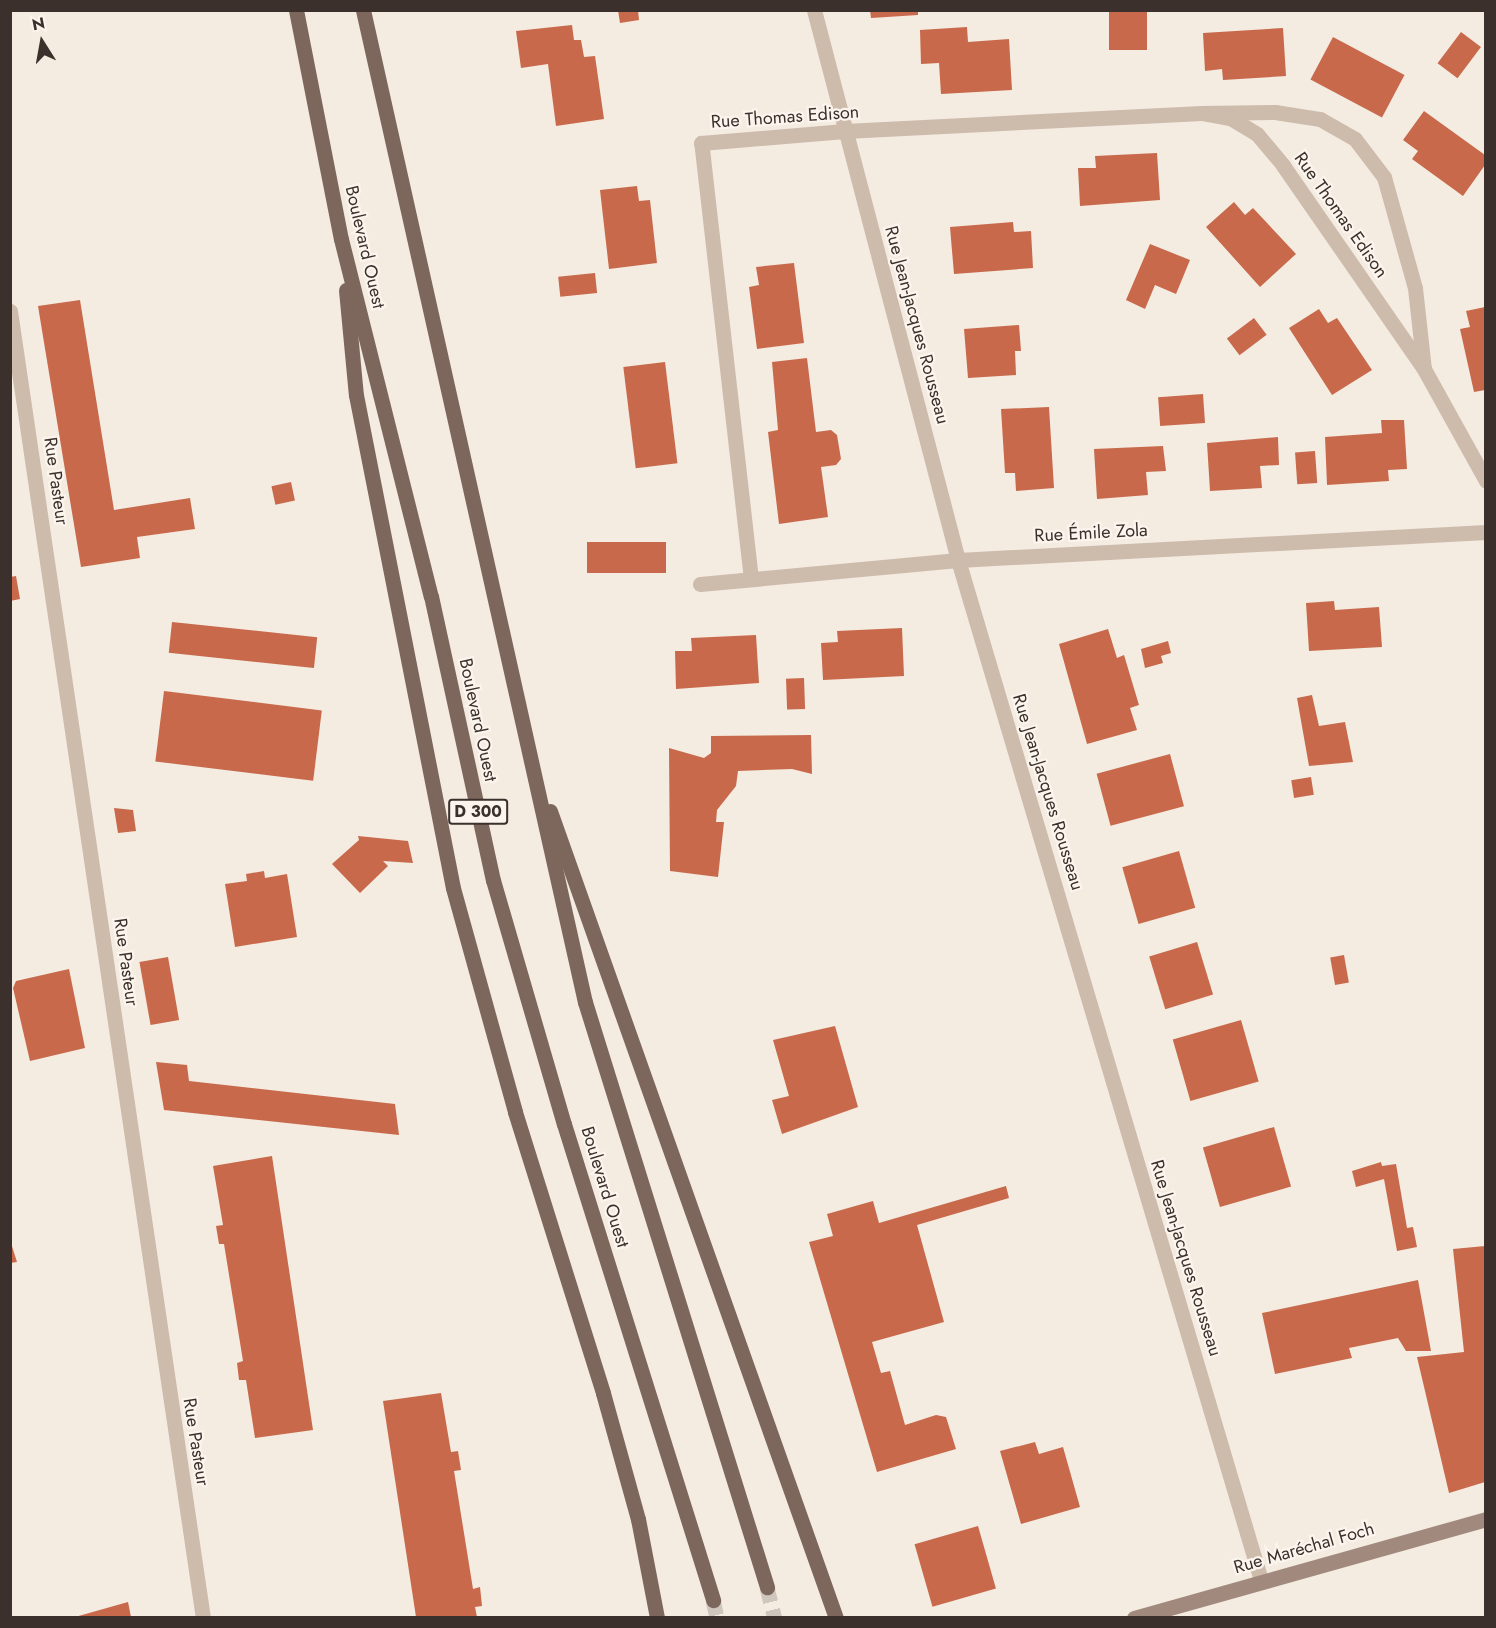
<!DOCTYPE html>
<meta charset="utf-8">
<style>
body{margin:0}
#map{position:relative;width:1496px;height:1628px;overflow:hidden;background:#f4ebe1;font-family:Jost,sans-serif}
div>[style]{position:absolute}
.building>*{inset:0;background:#c8694b;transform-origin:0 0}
.primary-tunnel>*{height:15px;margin-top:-7.5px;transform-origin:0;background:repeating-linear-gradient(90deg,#cfc6bd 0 15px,transparent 0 23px)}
.minor>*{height:15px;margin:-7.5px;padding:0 7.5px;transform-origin:7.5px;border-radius:7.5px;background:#cdbbac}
.tertiary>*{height:15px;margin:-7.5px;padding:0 7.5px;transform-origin:7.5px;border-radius:7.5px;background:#cdbbac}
.secondary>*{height:15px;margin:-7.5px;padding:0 7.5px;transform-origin:7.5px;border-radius:7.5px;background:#a18a7d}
.primary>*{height:15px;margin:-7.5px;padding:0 7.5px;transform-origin:7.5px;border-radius:7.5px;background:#7d675c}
span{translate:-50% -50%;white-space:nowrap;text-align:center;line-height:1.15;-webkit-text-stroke:4.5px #fbf5ee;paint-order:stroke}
.shield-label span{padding:2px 4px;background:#fbf5ee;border:2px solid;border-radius:4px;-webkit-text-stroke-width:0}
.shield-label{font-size:16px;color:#3b302b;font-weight:700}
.street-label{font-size:18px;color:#3b302b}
.frame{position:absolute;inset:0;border:12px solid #3b302b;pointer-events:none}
.north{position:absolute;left:12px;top:12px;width:60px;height:60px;-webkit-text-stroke:4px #fbf5ee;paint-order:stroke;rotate:349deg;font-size:16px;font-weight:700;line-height:24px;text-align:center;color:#3b302b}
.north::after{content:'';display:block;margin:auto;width:21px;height:27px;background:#3b302b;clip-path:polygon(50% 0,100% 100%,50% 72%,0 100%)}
</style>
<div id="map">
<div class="building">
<div style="clip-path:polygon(618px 10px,638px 10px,639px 20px,620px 23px)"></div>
<div style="clip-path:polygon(870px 10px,918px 10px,918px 15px,871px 18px)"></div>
<div style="left:1109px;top:10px;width:38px;height:40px"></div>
<div style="clip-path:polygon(572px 25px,574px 40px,581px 40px,584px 57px,595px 56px,604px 119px,556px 126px,548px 64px,521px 68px,516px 31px)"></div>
<div style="clip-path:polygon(967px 27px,968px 42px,1009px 39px,1012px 90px,941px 94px,939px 63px,921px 64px,920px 30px)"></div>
<div style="clip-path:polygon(1283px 28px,1286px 76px,1223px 80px,1222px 69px,1205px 71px,1203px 33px)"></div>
<div style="left:1461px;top:32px;width:25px;height:39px;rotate:37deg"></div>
<div style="left:1333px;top:37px;width:81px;height:48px;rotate:28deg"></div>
<div style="clip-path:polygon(1424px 111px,1485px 155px,1485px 165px,1463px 196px,1412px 159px,1418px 151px,1403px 140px)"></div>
<div style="clip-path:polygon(1157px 153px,1160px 200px,1080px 206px,1078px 168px,1096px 168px,1095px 156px)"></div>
<div style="clip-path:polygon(637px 186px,639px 201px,650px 200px,657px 263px,609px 269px,600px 190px)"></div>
<div style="clip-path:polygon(1234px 202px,1245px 215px,1253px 208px,1296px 254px,1260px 287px,1206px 227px)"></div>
<div style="clip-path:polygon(1013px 222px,1014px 232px,1031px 231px,1033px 268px,954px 274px,950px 227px)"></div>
<div style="clip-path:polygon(1150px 244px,1190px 260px,1176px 294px,1155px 285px,1145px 309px,1126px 300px)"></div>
<div style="clip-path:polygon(794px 263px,804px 343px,757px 349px,749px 287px,759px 285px,756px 267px)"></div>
<div style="left:595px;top:273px;width:20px;height:37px;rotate:84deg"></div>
<div style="clip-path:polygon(80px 300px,114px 510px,190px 498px,195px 529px,137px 537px,140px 558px,81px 567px,38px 306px)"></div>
<div style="clip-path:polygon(1485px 307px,1485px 390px,1474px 392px,1460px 329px,1470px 327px,1466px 311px)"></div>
<div style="clip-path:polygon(1319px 309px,1328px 323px,1337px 318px,1372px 370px,1332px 395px,1289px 328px)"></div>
<div style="left:1254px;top:318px;width:21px;height:34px;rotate:53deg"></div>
<div style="clip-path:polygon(1019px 325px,1021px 351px,1015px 351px,1016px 375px,968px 378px,964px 329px)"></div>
<div style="clip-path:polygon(807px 358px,816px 432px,831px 430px,837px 435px,841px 459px,836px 465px,821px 467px,828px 517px,779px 524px,768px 432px,778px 430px,772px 362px)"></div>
<div style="left:665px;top:362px;width:102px;height:42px;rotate:83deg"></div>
<div style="left:1203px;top:394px;width:29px;height:45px;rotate:86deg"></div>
<div style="clip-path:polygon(1049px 407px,1054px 488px,1016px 491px,1015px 473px,1005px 473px,1001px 409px)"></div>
<div style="clip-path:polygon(1381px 420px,1404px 420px,1407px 469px,1388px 470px,1389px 481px,1327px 485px,1325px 437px,1382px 433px)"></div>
<div style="clip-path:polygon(1278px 437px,1279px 465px,1260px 466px,1262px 488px,1210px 491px,1207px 443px)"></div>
<div style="clip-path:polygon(1163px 446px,1166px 471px,1146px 472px,1148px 495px,1097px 499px,1094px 449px)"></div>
<div style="left:1315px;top:451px;width:32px;height:20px;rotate:86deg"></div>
<div style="left:291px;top:482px;width:19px;height:20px;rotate:78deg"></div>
<div style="left:666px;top:542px;width:31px;height:79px;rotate:90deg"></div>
<div style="clip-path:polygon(16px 576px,20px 599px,10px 601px,10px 577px)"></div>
<div style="clip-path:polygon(1334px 601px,1335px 610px,1379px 607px,1382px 647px,1309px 651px,1306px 603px)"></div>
<div style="left:172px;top:622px;width:146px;height:31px;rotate:6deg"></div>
<div style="clip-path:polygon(902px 628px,904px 676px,823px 680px,821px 643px,838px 642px,837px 631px)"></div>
<div style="clip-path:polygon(1108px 629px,1117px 658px,1124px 655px,1139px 705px,1130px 708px,1137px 730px,1087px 744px,1059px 644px)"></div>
<div style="clip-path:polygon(756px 635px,759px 683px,676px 689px,675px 651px,692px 651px,691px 638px)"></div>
<div style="clip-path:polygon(1168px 641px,1171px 653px,1161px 656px,1163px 663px,1145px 668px,1141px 649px)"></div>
<div style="left:804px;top:678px;width:31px;height:18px;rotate:88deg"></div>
<div style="left:164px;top:691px;width:159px;height:71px;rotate:7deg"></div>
<div style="clip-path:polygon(1312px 695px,1319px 726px,1345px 722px,1353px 762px,1309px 766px,1297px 698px)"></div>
<div style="clip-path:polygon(811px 735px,812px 774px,792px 769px,738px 771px,736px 786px,717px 810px,716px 822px,724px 822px,718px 877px,670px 871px,669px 748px,704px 758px,711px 753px,711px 736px)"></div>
<div style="left:1170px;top:754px;width:54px;height:76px;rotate:75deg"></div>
<div style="left:1311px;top:777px;width:18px;height:20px;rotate:81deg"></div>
<div style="clip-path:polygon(114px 808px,133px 810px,136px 831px,118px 833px)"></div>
<div style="clip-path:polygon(358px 836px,408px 841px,413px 863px,383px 861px,388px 866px,360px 893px,332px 864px,359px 840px)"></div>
<div style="left:1179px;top:851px;width:59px;height:59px;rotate:74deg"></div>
<div style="clip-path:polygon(264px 871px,265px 878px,287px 874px,297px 937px,235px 947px,225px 884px,247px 881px,246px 874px)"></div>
<div style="left:1197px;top:942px;width:55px;height:50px;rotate:73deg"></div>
<div style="left:1344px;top:955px;width:28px;height:14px;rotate:80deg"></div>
<div style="left:168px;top:957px;width:64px;height:29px;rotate:80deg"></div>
<div style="clip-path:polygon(69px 969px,85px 1048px,30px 1061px,13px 988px,16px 981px)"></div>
<div style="left:1241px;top:1020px;width:64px;height:71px;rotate:74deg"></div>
<div style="clip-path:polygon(835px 1026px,858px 1107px,782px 1134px,772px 1100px,789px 1096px,773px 1040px)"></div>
<div style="clip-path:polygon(156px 1062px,187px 1065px,189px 1081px,395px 1104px,399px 1135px,164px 1110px)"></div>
<div style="left:1274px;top:1127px;width:62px;height:74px;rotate:74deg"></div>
<div style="clip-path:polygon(272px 1156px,313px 1430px,255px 1438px,246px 1380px,239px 1380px,237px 1363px,243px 1361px,224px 1244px,219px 1244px,216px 1226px,223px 1225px,213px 1166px)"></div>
<div style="clip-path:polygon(1381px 1162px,1382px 1166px,1396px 1164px,1407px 1228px,1413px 1227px,1417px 1247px,1397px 1251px,1384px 1179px,1356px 1187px,1352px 1171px)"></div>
<div style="clip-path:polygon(1006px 1186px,1009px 1198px,917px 1225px,944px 1322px,872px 1342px,881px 1373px,890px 1371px,905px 1425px,936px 1415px,946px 1417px,956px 1449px,877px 1472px,809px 1242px,833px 1236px,827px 1214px,873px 1201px,879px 1223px)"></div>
<div style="clip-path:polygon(10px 1240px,17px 1262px,10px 1263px)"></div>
<div style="clip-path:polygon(1485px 1246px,1485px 1482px,1449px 1493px,1417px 1357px,1464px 1352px,1453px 1249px)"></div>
<div style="clip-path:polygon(1418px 1280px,1431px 1351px,1406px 1351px,1398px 1338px,1349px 1348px,1352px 1358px,1275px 1374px,1262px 1313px)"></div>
<div style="clip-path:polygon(441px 1393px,451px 1452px,458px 1451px,461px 1470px,454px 1471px,473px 1589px,480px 1587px,482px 1606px,475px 1607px,477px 1617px,416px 1617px,383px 1401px)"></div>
<div style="clip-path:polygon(1035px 1442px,1039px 1454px,1063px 1447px,1080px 1507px,1021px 1524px,1000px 1451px)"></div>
<div style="left:978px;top:1526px;width:65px;height:66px;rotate:74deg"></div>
<div style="clip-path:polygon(128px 1602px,131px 1617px,75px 1617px)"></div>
</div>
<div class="primary-tunnel">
<div style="left:767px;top:1587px;width:32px;rotate:76deg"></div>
<div style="left:713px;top:1600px;width:18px;rotate:77deg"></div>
</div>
<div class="minor">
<div style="left:814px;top:10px;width:569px;rotate:75.33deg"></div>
<div style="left:958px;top:560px;width:1064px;rotate:73.46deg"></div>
<div style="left:1424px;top:369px;width:128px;rotate:61deg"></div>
<div style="left:751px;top:579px;width:439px;rotate:-96.5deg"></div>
<div style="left:701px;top:143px;width:144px;rotate:-4.8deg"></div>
<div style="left:845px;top:131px;width:357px;rotate:-2.9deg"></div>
<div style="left:1202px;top:113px;width:73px;rotate:-0.8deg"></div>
<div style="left:1275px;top:112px;width:46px;rotate:8.8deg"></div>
<div style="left:1320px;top:119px;width:40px;rotate:29.7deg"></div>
<div style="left:1355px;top:139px;width:48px;rotate:52.7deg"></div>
<div style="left:1384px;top:177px;width:115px;rotate:74.4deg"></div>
<div style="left:1415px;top:288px;width:81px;rotate:83.7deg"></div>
<div style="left:1424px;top:369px;width:248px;rotate:-124.7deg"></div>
<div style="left:1283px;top:165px;width:40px;rotate:-130deg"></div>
<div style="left:1257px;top:134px;width:31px;rotate:-149deg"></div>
<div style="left:1230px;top:118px;width:28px;rotate:-170deg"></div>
<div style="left:700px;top:584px;width:259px;rotate:-5.3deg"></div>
<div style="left:958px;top:560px;width:529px;rotate:-3.04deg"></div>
</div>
<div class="tertiary">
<div style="left:10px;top:311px;width:1321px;rotate:81.6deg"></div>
</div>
<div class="secondary">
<div style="left:1134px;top:1618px;width:366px;rotate:-15.7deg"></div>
</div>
<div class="primary">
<div style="left:296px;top:10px;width:233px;rotate:78.9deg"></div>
<div style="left:341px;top:239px;width:368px;rotate:75.9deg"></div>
<div style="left:431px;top:596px;width:291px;rotate:77.7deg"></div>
<div style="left:493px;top:880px;width:254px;rotate:73.8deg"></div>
<div style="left:564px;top:1124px;width:499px;rotate:72.6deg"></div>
<div style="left:363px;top:10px;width:1017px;rotate:77.39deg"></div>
<div style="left:585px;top:1002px;width:613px;rotate:72.72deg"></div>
<div style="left:346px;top:290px;width:105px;rotate:84.6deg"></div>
<div style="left:356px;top:395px;width:502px;rotate:78.87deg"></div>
<div style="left:453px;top:888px;width:232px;rotate:74.5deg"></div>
<div style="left:515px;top:1112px;width:294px;rotate:72.6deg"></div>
<div style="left:603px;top:1393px;width:131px;rotate:74.5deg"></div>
<div style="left:638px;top:1519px;width:101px;rotate:79.1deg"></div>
<div style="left:550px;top:811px;width:856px;rotate:70.49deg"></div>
</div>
<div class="shield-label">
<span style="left:478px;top:812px">D 300</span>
</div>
<div class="street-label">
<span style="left:785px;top:117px;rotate:-4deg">Rue Thomas Edison</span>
<span style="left:1341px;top:215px;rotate:55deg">Rue Thomas Edison</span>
<span style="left:365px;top:247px;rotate:77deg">Boulevard Ouest</span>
<span style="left:917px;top:325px;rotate:75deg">Rue Jean-Jacques Rousseau</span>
<span style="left:56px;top:481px;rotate:82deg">Rue Pasteur</span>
<span style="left:1091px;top:533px;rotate:-3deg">Rue Émile Zola</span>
<span style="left:478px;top:720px;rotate:78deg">Boulevard Ouest</span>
<span style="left:1048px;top:792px;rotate:73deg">Rue Jean-Jacques Rousseau</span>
<span style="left:126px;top:962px;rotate:82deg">Rue Pasteur</span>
<span style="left:605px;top:1187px;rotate:73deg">Boulevard Ouest</span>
<span style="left:1186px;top:1258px;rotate:73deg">Rue Jean-Jacques Rousseau</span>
<span style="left:196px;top:1442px;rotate:81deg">Rue Pasteur</span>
<span style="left:1304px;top:1548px;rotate:-16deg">Rue Maréchal Foch</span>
</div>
<div class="frame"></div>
<div class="north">N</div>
</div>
